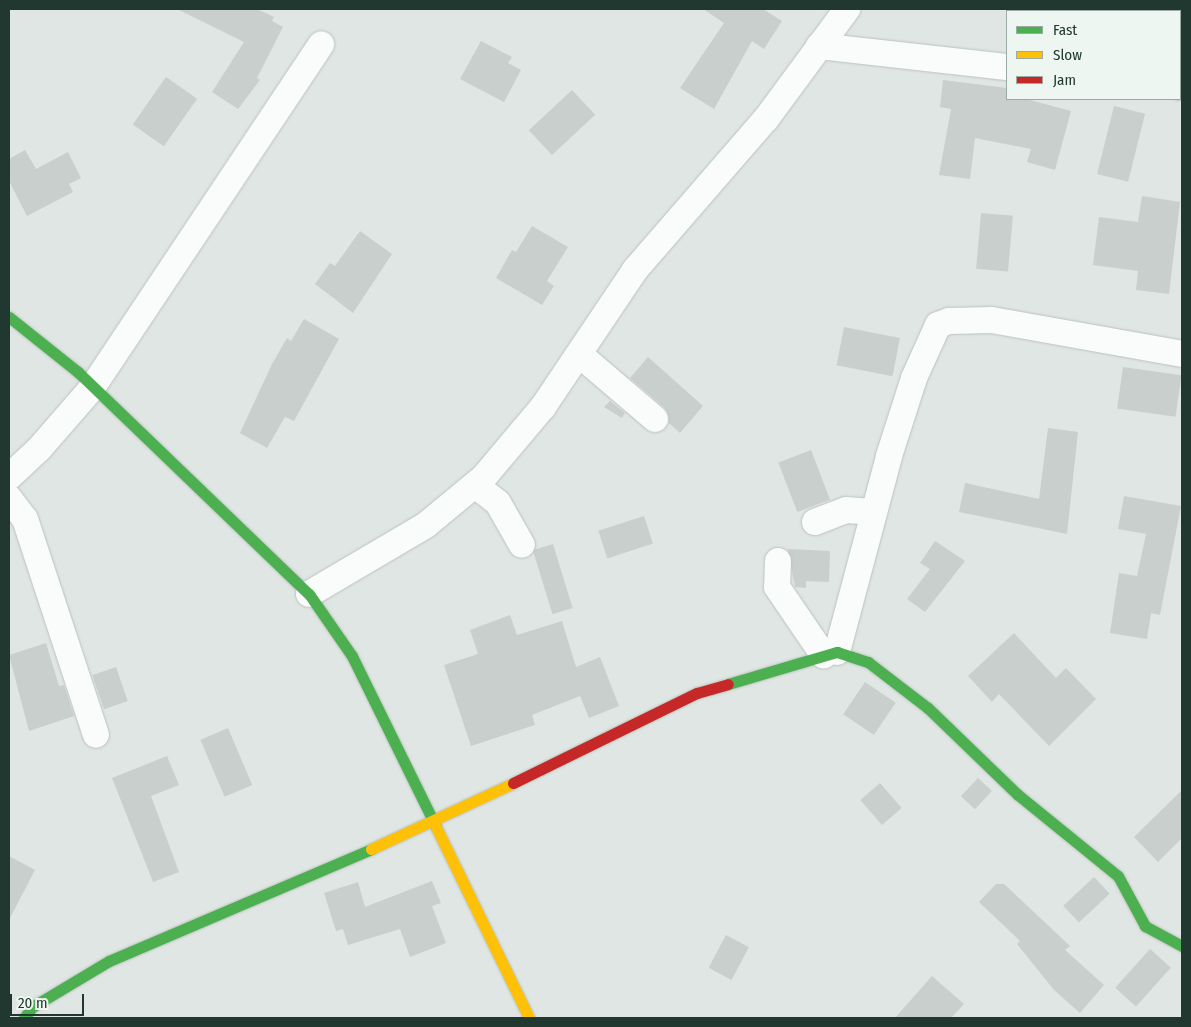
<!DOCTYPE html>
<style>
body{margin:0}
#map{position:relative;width:1191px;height:1027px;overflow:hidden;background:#e0e6e3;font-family:"Fira Sans Condensed",sans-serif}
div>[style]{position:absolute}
.building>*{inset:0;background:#c9cfcc;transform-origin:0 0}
.roads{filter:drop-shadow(0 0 1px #b9c3be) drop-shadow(0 0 1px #b9c3be)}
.street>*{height:26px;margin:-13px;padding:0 13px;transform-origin:13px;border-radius:13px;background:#fafbfb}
.fast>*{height:11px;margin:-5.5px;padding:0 5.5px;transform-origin:5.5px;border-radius:5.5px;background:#4caf50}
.slow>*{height:11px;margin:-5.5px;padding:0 5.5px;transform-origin:5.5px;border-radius:5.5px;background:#ffc107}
.jam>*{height:11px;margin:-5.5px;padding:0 5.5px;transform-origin:5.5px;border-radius:5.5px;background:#c62828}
span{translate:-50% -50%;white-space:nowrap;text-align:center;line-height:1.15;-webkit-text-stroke:4px #edf6f1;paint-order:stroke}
.frame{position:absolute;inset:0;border:10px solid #20382f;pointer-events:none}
.legend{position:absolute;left:1006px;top:10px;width:175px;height:90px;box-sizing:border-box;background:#edf6f1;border:1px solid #9baaa3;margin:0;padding:6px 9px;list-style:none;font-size:15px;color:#20382f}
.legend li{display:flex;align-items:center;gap:10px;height:25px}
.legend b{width:25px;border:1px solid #9baaa3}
.scale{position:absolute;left:10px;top:994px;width:74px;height:22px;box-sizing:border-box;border:2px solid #20382f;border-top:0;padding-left:6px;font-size:15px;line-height:18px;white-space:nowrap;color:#20382f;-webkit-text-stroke:4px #edf6f1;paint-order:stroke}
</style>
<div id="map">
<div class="building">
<div style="clip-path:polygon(177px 9px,257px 9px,274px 17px,272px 21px,283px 27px,257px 78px,260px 80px,238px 109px,212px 92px,244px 42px)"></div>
<div style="clip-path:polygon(703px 9px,763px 9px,782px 21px,764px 49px,752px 41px,714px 109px,680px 88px,724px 23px)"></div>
<div style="clip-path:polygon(481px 41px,512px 57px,508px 63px,521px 70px,504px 102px,460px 79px)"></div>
<div style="left:166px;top:77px;width:38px;height:58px;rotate:35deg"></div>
<div style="clip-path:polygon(943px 80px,1007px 88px,1007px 99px,1026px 99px,1071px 111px,1055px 170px,1027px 162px,1031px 149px,975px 138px,970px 179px,939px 175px,951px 109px,940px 107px)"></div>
<div style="left:572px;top:90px;width:34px;height:59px;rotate:47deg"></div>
<div style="left:1114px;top:106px;width:32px;height:70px;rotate:14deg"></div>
<div style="clip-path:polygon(25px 150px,36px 169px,68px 152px,81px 178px,69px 184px,73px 192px,27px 216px,9px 181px,9px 159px)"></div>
<div style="clip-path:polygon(1142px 196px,1180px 202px,1169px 294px,1136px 290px,1138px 271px,1093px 265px,1099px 217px,1138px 222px)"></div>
<div style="left:981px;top:213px;width:32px;height:56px;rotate:5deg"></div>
<div style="clip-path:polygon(532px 226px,568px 247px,547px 281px,554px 286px,542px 305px,496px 278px,512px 250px,516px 252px)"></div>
<div style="clip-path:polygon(360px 231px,392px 254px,353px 313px,315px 284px,330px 263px,335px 266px)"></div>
<div style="clip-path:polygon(304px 319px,339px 339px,294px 421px,285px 417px,267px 448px,240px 433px,272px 364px,287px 338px,291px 341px)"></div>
<div style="left:844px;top:327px;width:57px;height:39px;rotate:11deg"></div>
<div style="clip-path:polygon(648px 357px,703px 406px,680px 433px,669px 423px,665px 408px,630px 378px)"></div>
<div style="left:1123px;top:367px;width:59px;height:42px;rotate:8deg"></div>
<div style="clip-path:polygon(610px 401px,625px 413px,622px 418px,604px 407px)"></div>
<div style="clip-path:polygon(1048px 428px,1078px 432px,1067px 534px,959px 512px,965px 483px,1039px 499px)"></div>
<div style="left:811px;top:450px;width:53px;height:35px;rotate:69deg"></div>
<div style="clip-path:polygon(1124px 496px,1181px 506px,1160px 615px,1151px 613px,1147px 639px,1110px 633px,1119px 573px,1137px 576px,1146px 534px,1118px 529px)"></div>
<div style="left:644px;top:516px;width:29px;height:48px;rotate:72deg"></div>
<div style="clip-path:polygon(935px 541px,965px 561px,925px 612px,907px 599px,930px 569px,920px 563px)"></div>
<div style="left:553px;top:544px;width:67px;height:21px;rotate:73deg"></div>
<div style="clip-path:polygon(788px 549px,830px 551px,829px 582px,806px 581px,806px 588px,795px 587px)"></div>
<div style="clip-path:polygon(510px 615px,517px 635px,562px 621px,576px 667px,600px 657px,619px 706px,589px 718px,580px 696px,532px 715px,535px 725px,471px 746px,444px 665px,478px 654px,470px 630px)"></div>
<div style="clip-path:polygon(1014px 633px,1056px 678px,1066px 668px,1096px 699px,1049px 746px,999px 694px,992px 702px,968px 676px)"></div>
<div style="clip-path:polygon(46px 643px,59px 686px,64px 685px,74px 716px,29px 731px,9px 655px)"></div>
<div style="left:116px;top:667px;width:36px;height:25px;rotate:71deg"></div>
<div style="left:865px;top:682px;width:37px;height:39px;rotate:34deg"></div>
<div style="left:228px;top:728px;width:62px;height:30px;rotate:67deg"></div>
<div style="clip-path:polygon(167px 756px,179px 785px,151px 796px,179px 872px,153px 882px,112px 778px)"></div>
<div style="left:978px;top:778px;width:19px;height:25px;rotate:43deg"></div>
<div style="left:880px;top:783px;width:33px;height:26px;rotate:49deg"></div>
<div style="clip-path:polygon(1182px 790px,1182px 838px,1158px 862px,1134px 837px)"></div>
<div style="clip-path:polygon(9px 856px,35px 870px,9px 920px)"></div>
<div style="left:1094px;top:877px;width:23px;height:42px;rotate:47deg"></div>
<div style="clip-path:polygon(432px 881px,441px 903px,432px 906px,446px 943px,410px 957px,400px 929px,348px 945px,343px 929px,336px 931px,324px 893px,358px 882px,365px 907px)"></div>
<div style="clip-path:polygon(996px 884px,1004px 884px,1070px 946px,1065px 950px,1104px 985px,1080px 1013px,1054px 990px,1017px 944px,1020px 941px,979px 902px)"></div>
<div style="left:726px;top:935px;width:26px;height:37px;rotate:28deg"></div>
<div style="left:1150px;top:949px;width:28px;height:52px;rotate:42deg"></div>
<div style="clip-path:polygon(932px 976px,964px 1004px,951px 1018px,895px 1018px)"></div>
</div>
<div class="roads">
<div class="street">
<div style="left:819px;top:46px;width:189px;rotate:6.4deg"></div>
<div style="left:1180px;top:87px;width:2px"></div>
<div style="left:579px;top:354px;width:100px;rotate:40.5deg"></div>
<div style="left:9px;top:477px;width:41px;rotate:-43deg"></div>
<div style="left:39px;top:449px;width:81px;rotate:-49deg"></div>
<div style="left:92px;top:388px;width:413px;rotate:-56.3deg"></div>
<div style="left:475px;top:485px;width:29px;rotate:38deg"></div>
<div style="left:498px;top:503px;width:48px;rotate:60.3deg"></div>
<div style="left:9px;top:498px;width:26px;rotate:53deg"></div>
<div style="left:25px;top:519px;width:227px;rotate:71.8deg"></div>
<div style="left:815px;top:522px;width:33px;rotate:-21deg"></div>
<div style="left:846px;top:510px;width:27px;rotate:4deg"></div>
<div style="left:778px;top:561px;width:26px;rotate:92deg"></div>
<div style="left:777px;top:587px;width:83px;rotate:55.7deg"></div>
<div style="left:309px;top:594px;width:136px;rotate:-30.5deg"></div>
<div style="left:426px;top:525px;width:75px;rotate:-39.6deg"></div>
<div style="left:484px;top:477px;width:92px;rotate:-49.9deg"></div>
<div style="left:543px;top:407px;width:165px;rotate:-56.1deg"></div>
<div style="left:635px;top:270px;width:200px;rotate:-49.1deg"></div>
<div style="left:766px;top:119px;width:137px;rotate:-53.6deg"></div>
<div style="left:837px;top:652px;width:203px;rotate:-75.1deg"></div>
<div style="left:889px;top:456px;width:82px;rotate:-72.2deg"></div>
<div style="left:914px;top:378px;width:58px;rotate:-65.6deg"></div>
<div style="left:938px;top:325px;width:12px;rotate:-20deg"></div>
<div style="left:949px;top:321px;width:43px;rotate:-1.3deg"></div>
<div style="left:992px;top:320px;width:193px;rotate:10.1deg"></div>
</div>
<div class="fast">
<div style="left:9px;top:317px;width:88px;rotate:38.6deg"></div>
<div style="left:78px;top:372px;width:320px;rotate:43.9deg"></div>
<div style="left:309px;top:594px;width:75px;rotate:55.3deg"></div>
<div style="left:352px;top:656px;width:191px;rotate:63.8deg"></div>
<div style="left:728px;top:684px;width:114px;rotate:-16.4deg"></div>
<div style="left:837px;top:652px;width:33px;rotate:18deg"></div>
<div style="left:868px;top:662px;width:76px;rotate:37.5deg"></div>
<div style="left:928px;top:708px;width:124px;rotate:44deg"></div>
<div style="left:1017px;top:794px;width:130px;rotate:39.1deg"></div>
<div style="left:1118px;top:876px;width:57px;rotate:61.6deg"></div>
<div style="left:1145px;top:926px;width:42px;rotate:28.4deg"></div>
<div style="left:24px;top:1018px;width:14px;rotate:-54deg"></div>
<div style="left:32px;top:1007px;width:90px;rotate:-30.9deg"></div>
<div style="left:109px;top:961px;width:285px;rotate:-23.1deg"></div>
</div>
<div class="slow">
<div style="left:436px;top:827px;width:212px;rotate:64deg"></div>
<div style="left:371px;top:849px;width:157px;rotate:-24.9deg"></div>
</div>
<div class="jam">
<div style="left:513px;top:783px;width:205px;rotate:-26.1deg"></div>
<div style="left:697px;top:693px;width:32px;rotate:-16deg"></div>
</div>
</div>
<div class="frame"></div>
<ul class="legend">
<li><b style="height:6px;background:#4caf50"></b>Fast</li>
<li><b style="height:6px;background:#ffc107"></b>Slow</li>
<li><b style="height:6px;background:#c62828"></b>Jam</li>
</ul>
<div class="scale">20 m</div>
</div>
